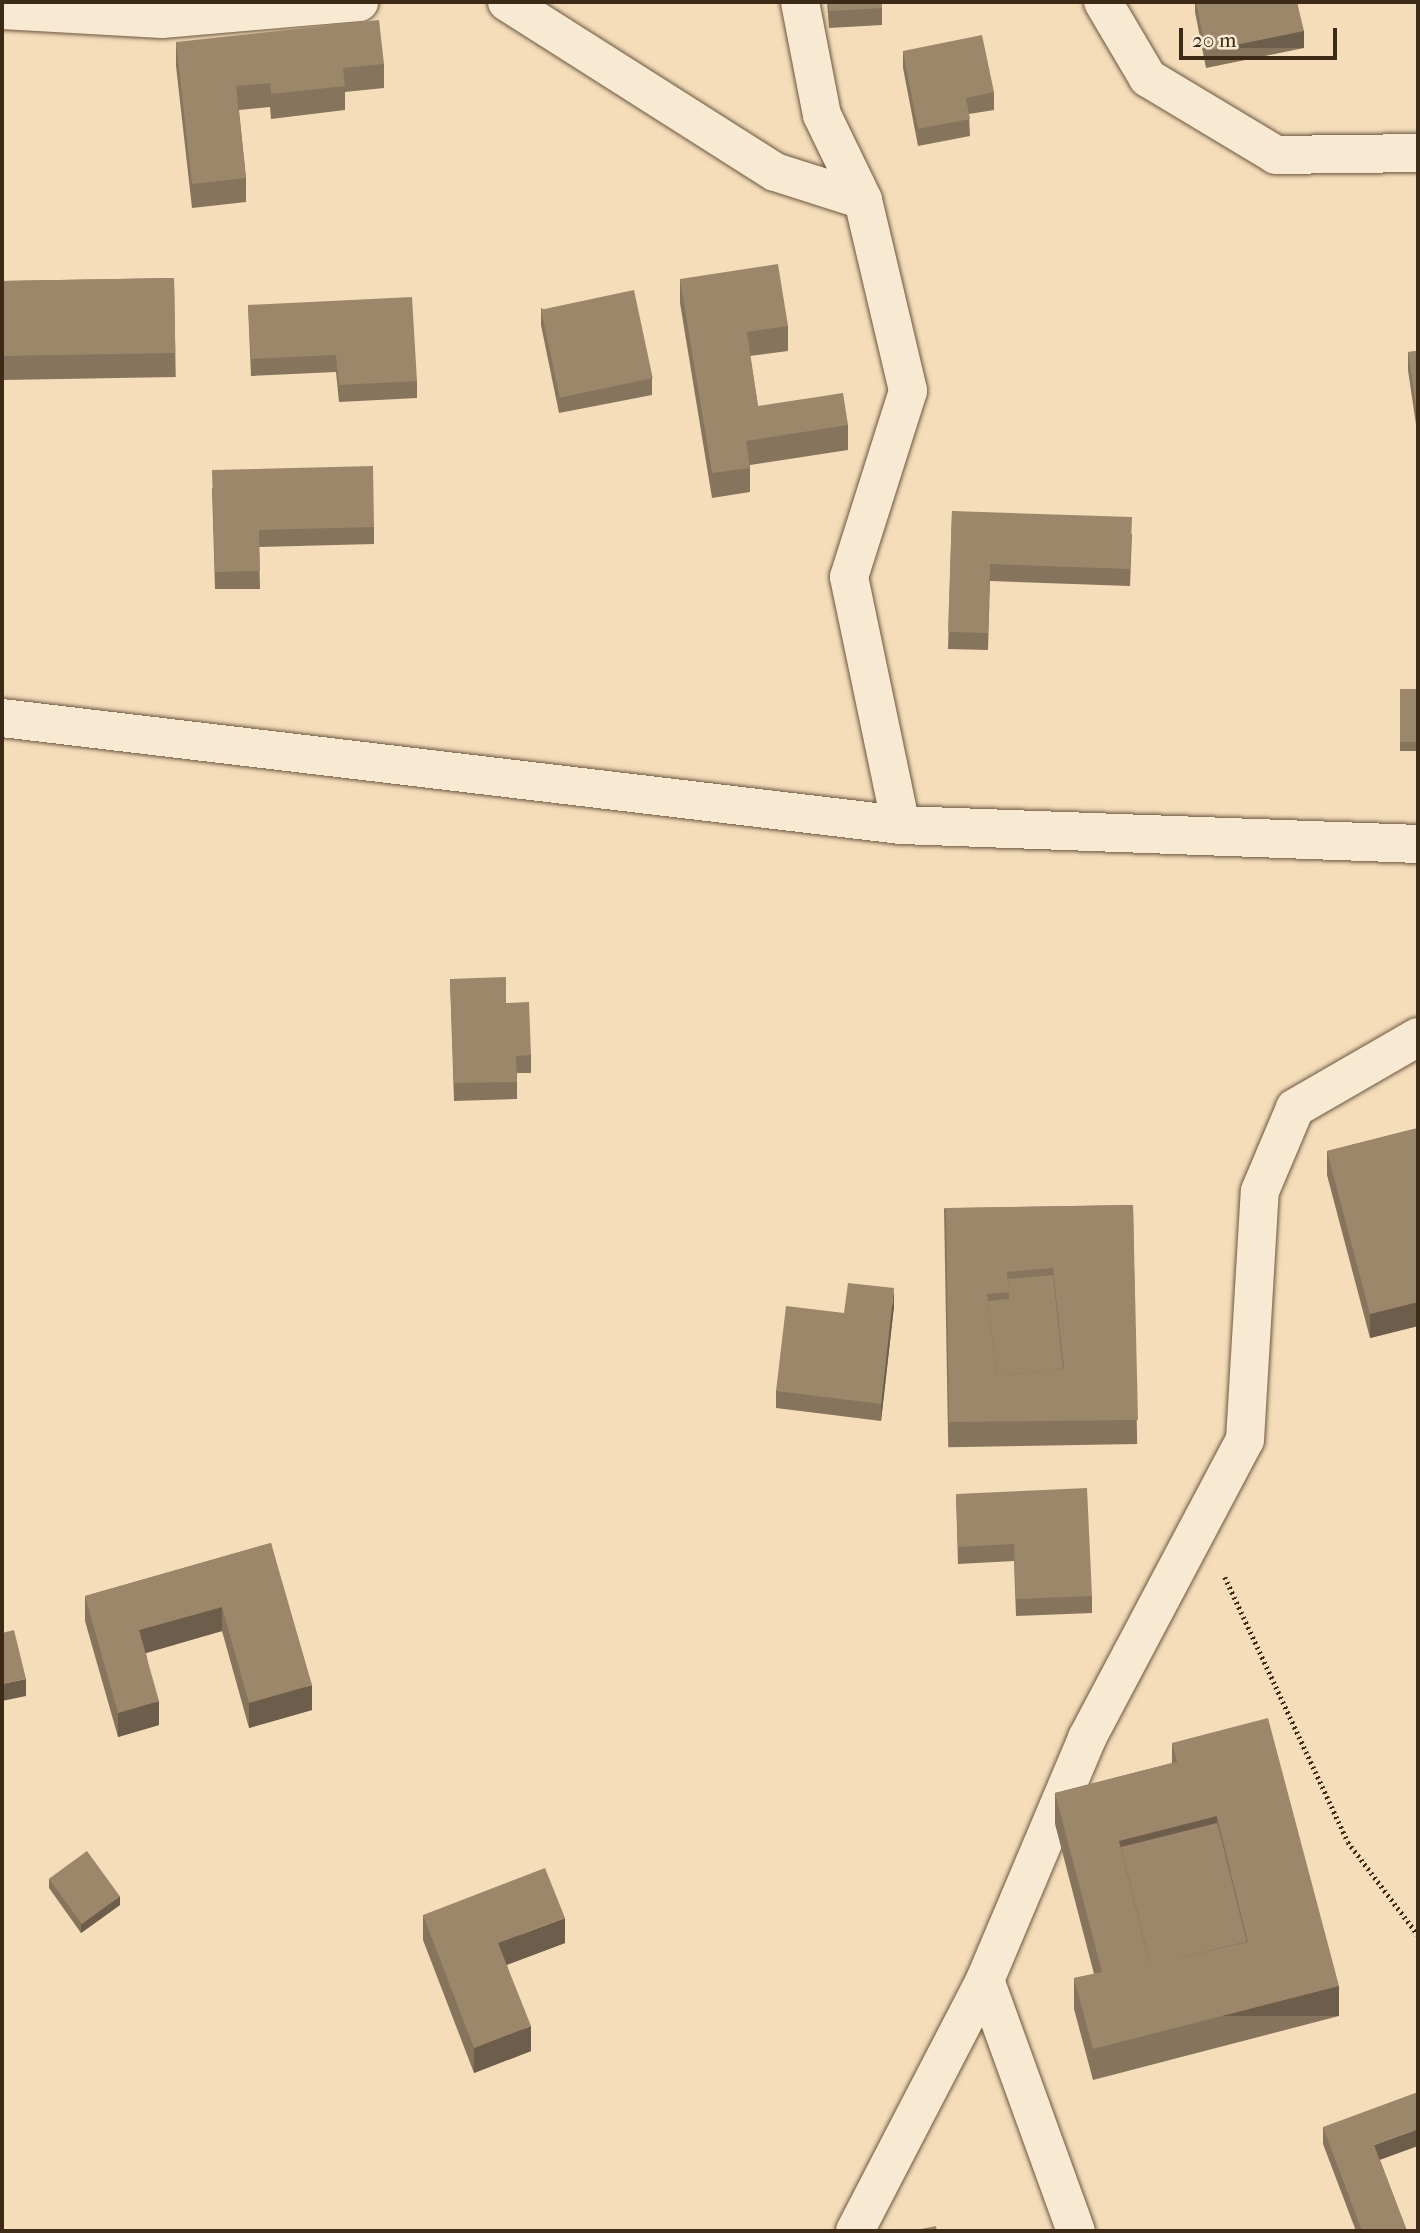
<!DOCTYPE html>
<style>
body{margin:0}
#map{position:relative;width:1420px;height:2233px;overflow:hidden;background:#f5ddb9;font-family:"IM FELL French Canon",serif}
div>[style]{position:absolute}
.path>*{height:4.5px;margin-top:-2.25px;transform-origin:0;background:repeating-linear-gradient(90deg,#3c2a17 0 2px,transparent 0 5.5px)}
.roads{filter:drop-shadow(0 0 2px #6a5740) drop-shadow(0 0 2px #6a5740)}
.minor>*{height:38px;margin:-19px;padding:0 19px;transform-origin:19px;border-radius:19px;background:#f8e9d2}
.wall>*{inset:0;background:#86745c;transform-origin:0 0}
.shaded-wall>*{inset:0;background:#6d5e4b;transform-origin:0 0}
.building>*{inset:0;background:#9c876b;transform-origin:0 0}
span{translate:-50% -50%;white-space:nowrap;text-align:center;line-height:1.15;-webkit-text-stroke:5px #f8e9d2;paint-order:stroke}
.frame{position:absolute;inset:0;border:4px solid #3c2a17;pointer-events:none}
.scale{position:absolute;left:1179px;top:28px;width:158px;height:32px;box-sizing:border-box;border:4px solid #3c2a17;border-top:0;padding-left:9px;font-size:21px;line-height:24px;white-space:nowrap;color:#3c2a17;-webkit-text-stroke:5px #f8e9d2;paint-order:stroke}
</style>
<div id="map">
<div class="path">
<div style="left:1225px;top:1577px;width:292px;rotate:65.1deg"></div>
<div style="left:1348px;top:1842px;width:116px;rotate:53deg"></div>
</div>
<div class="roads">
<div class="minor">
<div style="left:507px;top:2px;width:317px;rotate:32.4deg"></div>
<div style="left:775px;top:172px;width:92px;rotate:17.7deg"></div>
<div style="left:800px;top:2px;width:115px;rotate:79deg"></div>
<div style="left:822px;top:115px;width:94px;rotate:64.2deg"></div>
<div style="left:863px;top:200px;width:196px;rotate:76.7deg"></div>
<div style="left:908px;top:391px;width:195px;rotate:107.6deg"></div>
<div style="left:849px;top:577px;width:253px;rotate:78.2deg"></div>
<div style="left:1103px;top:2px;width:88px;rotate:59.4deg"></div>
<div style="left:1148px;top:78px;width:149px;rotate:31deg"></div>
<div style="left:1276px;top:155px;width:142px;rotate:-0.8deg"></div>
<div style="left:2px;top:10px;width:160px;rotate:3.2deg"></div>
<div style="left:162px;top:19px;width:198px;rotate:-4.9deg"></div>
<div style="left:2px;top:718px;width:905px;rotate:6.79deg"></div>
<div style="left:901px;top:825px;width:517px;rotate:2.1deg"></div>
<div style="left:985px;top:1980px;width:267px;rotate:70.1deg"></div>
<div style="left:855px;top:2231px;width:283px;rotate:-62.6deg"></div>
<div style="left:985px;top:1980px;width:263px;rotate:-67.1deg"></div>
<div style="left:1087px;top:1738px;width:337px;rotate:-62.1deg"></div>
<div style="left:1245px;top:1440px;width:249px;rotate:-86.6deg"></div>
<div style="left:1260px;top:1191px;width:90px;rotate:-67.1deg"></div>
<div style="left:1295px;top:1108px;width:142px;rotate:-30deg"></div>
</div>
</div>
<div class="wall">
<div style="clip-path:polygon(827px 2px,882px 2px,882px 25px,829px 28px)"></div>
<div style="clip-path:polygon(1195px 2px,1297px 2px,1304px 48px,1206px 68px,1195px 12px)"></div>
<div style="clip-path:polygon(176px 42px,384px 64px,384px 88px,345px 92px,345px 110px,271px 119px,270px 107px,239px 110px,246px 178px,246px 202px,192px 208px,176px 66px)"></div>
<div style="clip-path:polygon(903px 51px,994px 92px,994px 110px,969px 114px,970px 136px,918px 146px,903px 68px)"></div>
<div style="left:174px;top:278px;width:99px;height:172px;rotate:89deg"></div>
<div style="clip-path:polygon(680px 279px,788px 326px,788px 351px,750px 356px,758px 406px,848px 425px,848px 450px,750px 465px,750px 492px,712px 498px,680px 303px)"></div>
<div style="clip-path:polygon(248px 305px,417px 381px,417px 398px,339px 402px,336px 372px,251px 376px)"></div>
<div style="clip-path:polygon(541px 308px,652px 378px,652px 395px,559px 413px,541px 325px)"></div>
<div style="clip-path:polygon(1418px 351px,1418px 438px,1408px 370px,1408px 352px)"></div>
<div style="clip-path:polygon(212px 488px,374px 527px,374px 544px,259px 547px,260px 589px,215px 589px)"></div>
<div style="clip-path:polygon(952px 511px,1132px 534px,1130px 586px,990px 581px,988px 650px,948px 649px)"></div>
<div style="left:1418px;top:689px;width:62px;height:18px;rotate:90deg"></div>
<div style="clip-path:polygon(450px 979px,506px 1003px,531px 1055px,531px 1073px,517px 1073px,517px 1099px,454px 1101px)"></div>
<div style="clip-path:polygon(1418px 1128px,1418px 1326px,1370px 1338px,1327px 1175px,1327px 1151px)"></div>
<div style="left:1133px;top:1205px;width:239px;height:189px;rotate:89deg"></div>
<div style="clip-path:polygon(894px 1306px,881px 1421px,776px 1408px,776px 1391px,844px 1313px)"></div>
<div style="clip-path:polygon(956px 1494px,1092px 1596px,1092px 1613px,1016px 1616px,1014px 1561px,958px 1564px)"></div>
<div style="clip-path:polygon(271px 1543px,312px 1710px,249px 1728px,222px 1631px,146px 1653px,159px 1725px,118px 1737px,85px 1621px,85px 1596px)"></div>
<div style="clip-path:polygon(1172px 1743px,1339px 2016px,1093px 2080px,1074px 2009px,1074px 1978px,1094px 1974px,1055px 1824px,1055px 1793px,1172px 1763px)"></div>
<div style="clip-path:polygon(49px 1879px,120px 1905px,81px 1933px,49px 1888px)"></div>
<div style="clip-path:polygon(423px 1915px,565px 1943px,507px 1965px,531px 2051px,474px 2073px,423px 1940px)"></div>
<div style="clip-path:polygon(1323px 2127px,1380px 2160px,1407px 2231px,1356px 2231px,1323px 2144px)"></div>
</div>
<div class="shaded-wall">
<div style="left:1304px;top:31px;width:17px;height:100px;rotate:90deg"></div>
<div style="clip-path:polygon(894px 1288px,894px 1306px,881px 1421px,881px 1404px)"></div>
<div style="clip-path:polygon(1418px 1302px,1418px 1326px,1370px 1338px,1370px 1314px)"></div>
<div style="clip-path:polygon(222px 1607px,222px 1631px,139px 1655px,139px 1630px)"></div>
<div style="clip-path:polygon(26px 1679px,26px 1696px,2px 1701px,2px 1684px)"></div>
<div style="clip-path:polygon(312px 1685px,312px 1710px,249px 1728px,249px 1703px)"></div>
<div style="clip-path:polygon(159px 1701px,159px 1725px,118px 1737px,118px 1713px)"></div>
<div style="left:1217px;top:1816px;width:31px;height:101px;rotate:90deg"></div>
<div style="clip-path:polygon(120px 1896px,120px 1905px,81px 1933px,81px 1924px)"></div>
<div style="clip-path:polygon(565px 1918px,565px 1943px,498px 1968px,498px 1943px)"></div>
<div style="left:1339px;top:1986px;width:30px;height:254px;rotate:90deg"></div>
<div style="clip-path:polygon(531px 2026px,531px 2051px,474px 2073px,474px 2048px)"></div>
<div style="clip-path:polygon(1418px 2129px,1418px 2146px,1374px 2162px,1374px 2145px)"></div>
</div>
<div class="building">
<div style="clip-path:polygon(828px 2px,882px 2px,882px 8px,829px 11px)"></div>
<div style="clip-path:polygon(1196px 2px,1297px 2px,1304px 31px,1206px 51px)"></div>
<div style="clip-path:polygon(379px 20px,384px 64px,343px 68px,345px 86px,271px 94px,270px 83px,236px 86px,246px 178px,192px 184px,176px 42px)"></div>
<div style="clip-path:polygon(982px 35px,994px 92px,966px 98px,970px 119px,918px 129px,903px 51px)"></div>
<div style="clip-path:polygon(778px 264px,788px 326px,747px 332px,758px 406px,843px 393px,848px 425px,746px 441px,750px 468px,712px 473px,680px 279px)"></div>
<div style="left:174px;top:278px;width:75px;height:172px;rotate:89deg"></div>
<div style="left:634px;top:290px;width:90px;height:95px;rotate:78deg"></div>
<div style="clip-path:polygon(412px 297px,417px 381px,339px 385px,336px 355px,251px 359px,248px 305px)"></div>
<div style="clip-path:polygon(1418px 351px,1418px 421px,1408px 352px)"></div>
<div style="clip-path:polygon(373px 466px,374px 527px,259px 530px,260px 571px,215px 572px,212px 470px)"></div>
<div style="clip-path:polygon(952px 511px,1132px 517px,1130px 569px,990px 564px,988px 633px,948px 632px)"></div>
<div style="left:1418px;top:689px;width:53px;height:18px;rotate:90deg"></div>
<div style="clip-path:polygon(506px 977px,506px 1003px,529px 1002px,531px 1055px,516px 1056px,517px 1082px,454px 1083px,450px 979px)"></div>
<div style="clip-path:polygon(1418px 1128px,1418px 1302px,1370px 1314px,1327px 1151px)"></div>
<div style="clip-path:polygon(evenodd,1133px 1205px,1138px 1420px,949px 1422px,946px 1208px,1133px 1205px,1053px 1268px,1064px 1369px,997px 1376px,987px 1294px,1009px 1292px,1007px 1272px,1053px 1268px)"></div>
<div style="clip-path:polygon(1053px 1275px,1063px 1369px,997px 1376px,988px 1301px,1009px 1299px,1008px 1279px)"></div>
<div style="clip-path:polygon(848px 1283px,894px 1288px,881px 1404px,776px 1391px,786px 1306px,844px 1313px)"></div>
<div style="clip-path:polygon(1087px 1488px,1092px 1596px,1016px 1599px,1014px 1544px,958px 1547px,956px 1494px)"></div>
<div style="clip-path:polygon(271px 1543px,312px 1685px,249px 1703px,222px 1607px,139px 1630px,159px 1701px,118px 1713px,85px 1596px)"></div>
<div style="clip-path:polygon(14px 1630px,26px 1679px,2px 1684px,2px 1633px)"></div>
<div style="clip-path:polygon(evenodd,1268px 1718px,1339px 1986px,1093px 2049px,1074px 1978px,1102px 1972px,1055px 1793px,1177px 1762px,1172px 1743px,1268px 1718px,1217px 1816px,1248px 1942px,1150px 1965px,1119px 1841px,1217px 1816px)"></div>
<div style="left:1217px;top:1823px;width:122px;height:99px;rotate:76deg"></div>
<div style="left:87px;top:1851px;width:56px;height:47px;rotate:54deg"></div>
<div style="clip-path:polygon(545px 1868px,565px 1918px,498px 1943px,531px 2026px,474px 2048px,423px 1915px)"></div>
<div style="clip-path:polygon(1418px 2092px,1418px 2129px,1374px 2145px,1407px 2231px,1362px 2231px,1323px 2127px)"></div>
<div style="clip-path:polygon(936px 2226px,937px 2231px,911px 2231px)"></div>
</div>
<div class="frame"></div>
<div class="scale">20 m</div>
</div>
